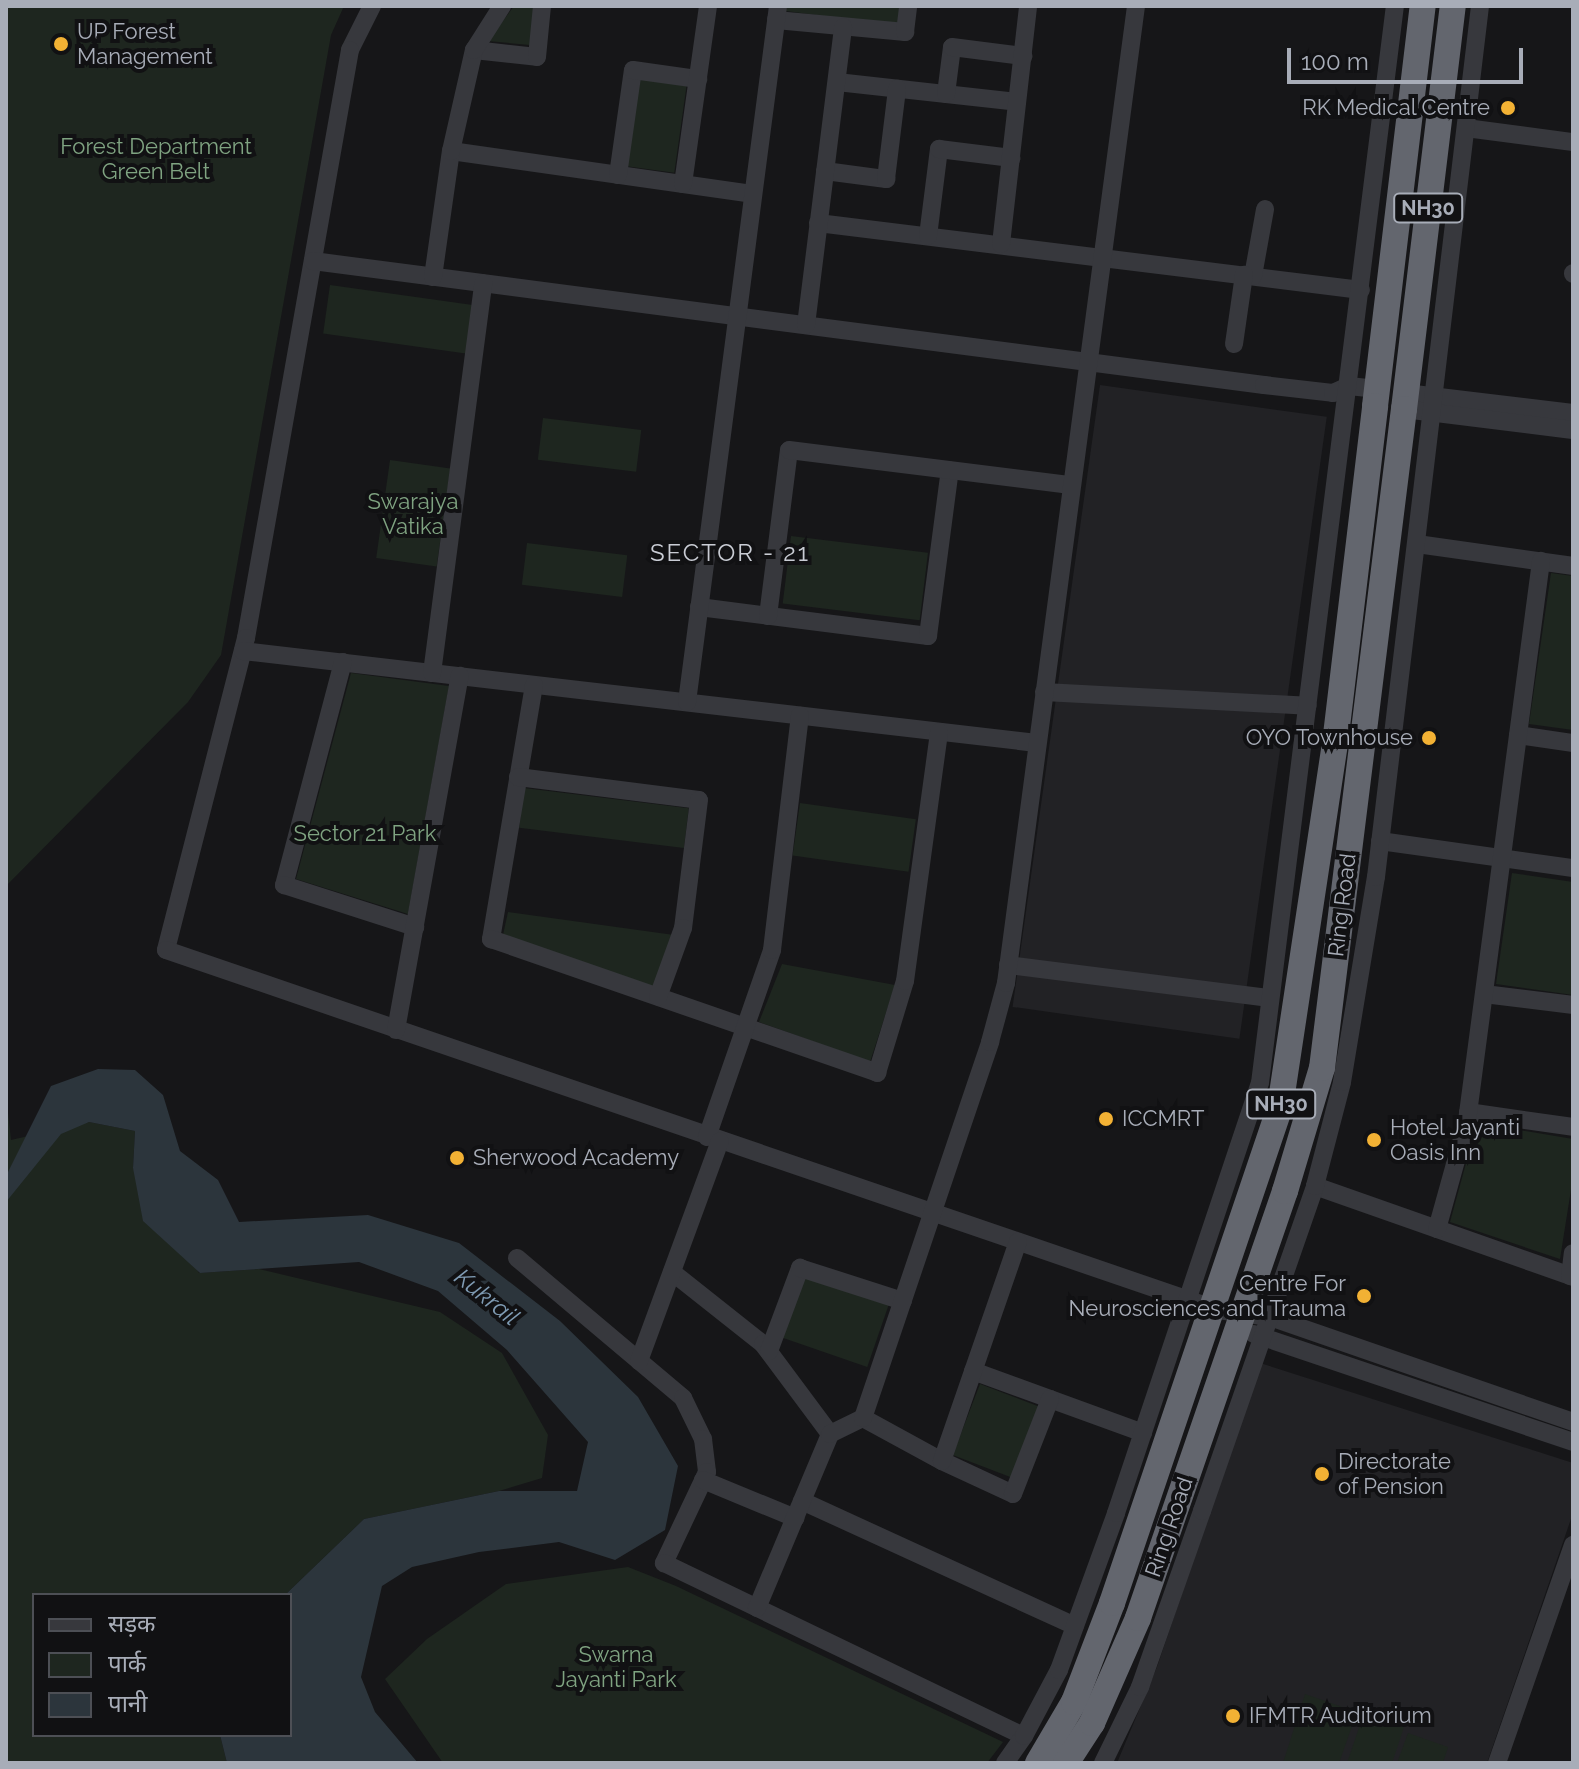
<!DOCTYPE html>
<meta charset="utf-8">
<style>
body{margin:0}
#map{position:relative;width:1579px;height:1769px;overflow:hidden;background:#161618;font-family:Raleway,"Noto Sans Devanagari",sans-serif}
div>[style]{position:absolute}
.built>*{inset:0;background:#222225;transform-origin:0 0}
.green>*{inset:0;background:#1e261f;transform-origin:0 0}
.water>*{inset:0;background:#2c353c}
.minor>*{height:18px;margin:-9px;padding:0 9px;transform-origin:9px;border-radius:9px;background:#37383d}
.highway>*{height:26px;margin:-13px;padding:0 13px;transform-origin:13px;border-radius:13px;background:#63666e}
.highway-bridge>*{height:26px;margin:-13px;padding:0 13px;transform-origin:13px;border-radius:13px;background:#63666e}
.dots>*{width:22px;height:22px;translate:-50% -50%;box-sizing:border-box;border:4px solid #111113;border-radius:50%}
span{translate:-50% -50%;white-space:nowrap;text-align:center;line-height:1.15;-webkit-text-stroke:8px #111113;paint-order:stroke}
.shield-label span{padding:2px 6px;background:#111113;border:2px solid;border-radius:6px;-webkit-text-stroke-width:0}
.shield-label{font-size:20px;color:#a8adb8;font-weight:700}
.poi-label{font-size:22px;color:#a8adb8}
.left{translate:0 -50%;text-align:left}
.right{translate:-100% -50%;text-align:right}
.park-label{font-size:22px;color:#7fa381}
.street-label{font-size:22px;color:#a8adb8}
.neighbourhood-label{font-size:24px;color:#c9ccd4;letter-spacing:2px}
.water-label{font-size:24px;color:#7f9bb3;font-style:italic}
.frame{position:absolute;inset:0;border:8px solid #a8adb8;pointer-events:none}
.legend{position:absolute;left:32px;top:1593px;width:260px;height:144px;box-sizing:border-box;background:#111113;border:2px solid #4d4f55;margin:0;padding:10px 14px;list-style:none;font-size:24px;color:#a8adb8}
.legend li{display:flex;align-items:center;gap:16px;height:40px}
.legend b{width:40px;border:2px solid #4d4f55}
.scale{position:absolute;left:1287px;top:48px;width:236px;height:36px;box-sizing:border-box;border:4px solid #a8adb8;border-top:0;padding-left:10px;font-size:24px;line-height:28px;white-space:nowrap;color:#a8adb8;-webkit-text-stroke:6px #111113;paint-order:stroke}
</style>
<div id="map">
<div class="built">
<div style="left:1100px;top:385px;width:229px;height:628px;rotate:8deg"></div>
<div style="clip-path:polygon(1260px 1363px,1573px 1463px,1573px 1513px,1487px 1763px,1117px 1763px,1157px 1667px)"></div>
</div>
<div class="green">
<div style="clip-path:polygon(6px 6px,344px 6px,331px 35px,221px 655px,188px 702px,6px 886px)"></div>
<div style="clip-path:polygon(514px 6px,534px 6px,530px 45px,488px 41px)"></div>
<div style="clip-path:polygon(786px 6px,901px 6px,899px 26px,786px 11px)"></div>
<div style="left:639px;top:79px;width:48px;height:88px;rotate:8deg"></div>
<div style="left:330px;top:285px;width:144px;height:49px;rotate:8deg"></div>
<div style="left:543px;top:418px;width:99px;height:42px;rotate:7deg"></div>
<div style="left:390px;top:460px;width:61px;height:99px;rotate:8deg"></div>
<div style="left:791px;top:536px;width:138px;height:68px;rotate:7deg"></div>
<div style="left:527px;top:543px;width:101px;height:42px;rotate:7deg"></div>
<div style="clip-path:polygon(1551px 573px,1573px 576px,1573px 730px,1529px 724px)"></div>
<div style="clip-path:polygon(351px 673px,449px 686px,408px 914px,296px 879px)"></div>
<div style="left:524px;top:788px;width:166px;height:40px;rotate:7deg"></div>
<div style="left:800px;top:803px;width:117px;height:53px;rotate:8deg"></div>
<div style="clip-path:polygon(1512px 873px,1573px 882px,1573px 995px,1496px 984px)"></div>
<div style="clip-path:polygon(508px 912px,674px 935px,655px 987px,503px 935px)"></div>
<div style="clip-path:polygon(782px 964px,895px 985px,870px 1062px,759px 1022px)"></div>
<div style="clip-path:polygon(6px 1094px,11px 1140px,89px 1122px,135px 1131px,133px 1168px,199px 1273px,259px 1269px,440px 1312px,502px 1353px,548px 1435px,542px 1478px,499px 1491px,364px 1519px,285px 1595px,34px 1595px,34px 1735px,220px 1735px,227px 1763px,6px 1763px)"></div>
<div style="clip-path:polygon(1477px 1123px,1573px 1139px,1573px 1177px,1560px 1259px,1450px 1222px)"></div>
<div style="left:803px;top:1274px;width:91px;height:67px;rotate:19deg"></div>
<div style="left:980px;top:1384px;width:63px;height:76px;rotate:21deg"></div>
<div style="clip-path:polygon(628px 1567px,676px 1586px,1003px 1742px,987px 1763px,443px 1763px,385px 1679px,427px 1639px,506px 1584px)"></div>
<div style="clip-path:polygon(1305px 1694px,1357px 1712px,1339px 1763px,1283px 1763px)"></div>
<div style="clip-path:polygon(1364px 1713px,1404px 1727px,1392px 1763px,1347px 1763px)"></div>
<div style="clip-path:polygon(1408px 1733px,1448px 1747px,1443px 1763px,1397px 1763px)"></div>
</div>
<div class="water">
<div style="clip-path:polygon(98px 1069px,135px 1070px,163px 1095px,180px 1151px,218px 1180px,239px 1222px,368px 1215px,459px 1243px,560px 1321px,638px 1397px,678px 1466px,665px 1530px,615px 1560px,559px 1542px,479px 1552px,412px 1567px,382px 1586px,361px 1677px,375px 1712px,418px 1763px,227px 1763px,220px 1735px,290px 1735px,290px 1595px,285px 1595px,364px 1519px,499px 1491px,577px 1491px,588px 1442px,507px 1350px,438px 1291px,359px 1262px,200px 1273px,143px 1221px,133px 1168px,135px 1131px,89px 1122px,61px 1134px,6px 1202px,6px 1176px,51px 1086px)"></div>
</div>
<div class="minor">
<div style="left:372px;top:6px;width:49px;rotate:116.6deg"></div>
<div style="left:350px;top:50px;width:597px;rotate:100.03deg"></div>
<div style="left:246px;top:638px;width:322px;rotate:104.4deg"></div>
<div style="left:166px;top:950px;width:1112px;rotate:18.89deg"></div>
<div style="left:1218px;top:1310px;width:52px;rotate:7.7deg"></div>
<div style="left:1270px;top:1317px;width:321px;rotate:19.1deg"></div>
<div style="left:776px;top:20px;width:130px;rotate:5.3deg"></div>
<div style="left:905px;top:32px;width:26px;rotate:-83deg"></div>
<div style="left:474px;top:50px;width:63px;rotate:6.3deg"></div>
<div style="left:537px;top:57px;width:51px;rotate:-84.4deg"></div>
<div style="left:837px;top:82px;width:181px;rotate:6.3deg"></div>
<div style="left:946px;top:94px;width:47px;rotate:-82.7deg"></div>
<div style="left:952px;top:47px;width:72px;rotate:7.2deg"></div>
<div style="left:1466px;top:128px;width:108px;rotate:7.5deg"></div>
<div style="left:451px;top:151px;width:304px;rotate:8.1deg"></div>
<div style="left:825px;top:171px;width:62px;rotate:7.5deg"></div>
<div style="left:886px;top:179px;width:91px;rotate:-83deg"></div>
<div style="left:618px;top:175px;width:106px;rotate:-81.9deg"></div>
<div style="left:633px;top:70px;width:66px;rotate:7.9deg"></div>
<div style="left:683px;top:184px;width:180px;rotate:-82deg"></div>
<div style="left:818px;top:223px;width:547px;rotate:7.03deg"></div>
<div style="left:928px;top:236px;width:88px;rotate:-82.8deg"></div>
<div style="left:939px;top:149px;width:73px;rotate:7.1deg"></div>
<div style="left:1001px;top:244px;width:240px;rotate:-83.5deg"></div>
<div style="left:313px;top:261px;width:959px;rotate:7.43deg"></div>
<div style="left:1264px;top:385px;width:69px;rotate:6.6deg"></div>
<div style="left:1333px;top:393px;width:17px;rotate:-24deg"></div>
<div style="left:1349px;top:386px;width:28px;rotate:6deg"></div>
<div style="left:1573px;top:273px;width:1px;rotate:90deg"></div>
<div style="left:1253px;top:276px;width:68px;rotate:-79.8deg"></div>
<div style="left:433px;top:277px;width:127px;rotate:-81.9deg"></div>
<div style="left:451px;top:151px;width:104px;rotate:-77.2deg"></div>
<div style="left:474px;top:50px;width:52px;rotate:-57.5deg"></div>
<div style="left:806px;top:325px;width:300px;rotate:-82.9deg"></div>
<div style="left:1234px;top:344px;width:70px;rotate:-81.8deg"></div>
<div style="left:1406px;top:393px;width:168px;rotate:6.8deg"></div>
<div style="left:1404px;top:409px;width:170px;rotate:7.1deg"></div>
<div style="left:1417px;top:544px;width:158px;rotate:8deg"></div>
<div style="left:699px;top:607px;width:231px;rotate:7.2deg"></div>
<div style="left:928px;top:636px;width:167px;rotate:-82.5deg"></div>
<div style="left:768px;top:616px;width:167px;rotate:-82.8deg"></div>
<div style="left:789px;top:450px;width:284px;rotate:7.1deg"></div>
<div style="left:243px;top:651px;width:799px;rotate:6.61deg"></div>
<div style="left:343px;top:662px;width:231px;rotate:104.8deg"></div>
<div style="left:284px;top:885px;width:138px;rotate:17.8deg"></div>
<div style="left:432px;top:673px;width:393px;rotate:-82.5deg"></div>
<div style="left:534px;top:685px;width:258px;rotate:99.6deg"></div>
<div style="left:491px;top:939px;width:409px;rotate:19.1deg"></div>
<div style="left:877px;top:1073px;width:96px;rotate:-73.1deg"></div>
<div style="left:905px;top:981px;width:251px;rotate:-82.2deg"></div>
<div style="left:1044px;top:692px;width:264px;rotate:3deg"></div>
<div style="left:687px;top:702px;width:702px;rotate:-82.55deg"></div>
<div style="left:1518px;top:735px;width:56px;rotate:8.3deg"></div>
<div style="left:518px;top:777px;width:182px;rotate:7.2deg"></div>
<div style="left:699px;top:800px;width:129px;rotate:97.1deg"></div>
<div style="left:683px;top:928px;width:73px;rotate:109.9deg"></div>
<div style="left:1380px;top:841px;width:195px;rotate:8deg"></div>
<div style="left:1008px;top:965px;width:264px;rotate:7.2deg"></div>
<div style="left:1484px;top:994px;width:90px;rotate:7deg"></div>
<div style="left:396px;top:1030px;width:360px;rotate:-79.8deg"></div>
<div style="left:1468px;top:1112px;width:106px;rotate:8.1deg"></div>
<div style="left:707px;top:1137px;width:198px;rotate:-70.8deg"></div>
<div style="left:772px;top:950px;width:236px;rotate:-83.2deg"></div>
<div style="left:1315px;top:1186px;width:274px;rotate:19.4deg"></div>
<div style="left:1437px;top:1229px;width:112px;rotate:-74.5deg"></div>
<div style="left:1467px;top:1121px;width:565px;rotate:-82.47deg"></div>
<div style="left:517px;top:1258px;width:217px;rotate:40.1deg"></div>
<div style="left:683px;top:1398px;width:46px;rotate:64deg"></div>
<div style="left:703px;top:1439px;width:33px;rotate:83deg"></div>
<div style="left:707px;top:1472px;width:101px;rotate:115.3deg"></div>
<div style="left:664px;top:1563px;width:399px;rotate:25.7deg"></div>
<div style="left:672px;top:1272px;width:116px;rotate:38.4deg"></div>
<div style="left:763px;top:1344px;width:112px;rotate:53.3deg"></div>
<div style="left:1570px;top:1276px;width:23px;rotate:-83deg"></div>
<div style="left:1254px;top:1334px;width:337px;rotate:18.7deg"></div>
<div style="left:769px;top:1351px;width:89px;rotate:-69.5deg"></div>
<div style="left:800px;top:1268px;width:108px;rotate:17.8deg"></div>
<div style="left:639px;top:1361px;width:234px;rotate:-69.8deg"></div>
<div style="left:973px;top:1371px;width:181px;rotate:20deg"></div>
<div style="left:863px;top:1418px;width:90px;rotate:28.6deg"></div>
<div style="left:942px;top:1461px;width:78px;rotate:24.9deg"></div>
<div style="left:1013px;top:1494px;width:102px;rotate:-68.7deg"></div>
<div style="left:942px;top:1461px;width:232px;rotate:-70.9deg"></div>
<div style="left:703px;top:1480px;width:100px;rotate:22.4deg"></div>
<div style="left:802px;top:1501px;width:300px;rotate:24.6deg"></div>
<div style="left:757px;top:1608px;width:189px;rotate:-67.2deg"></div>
<div style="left:830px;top:1434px;width:37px;rotate:-26deg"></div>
<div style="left:863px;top:1418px;width:397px;rotate:-71.3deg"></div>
<div style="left:990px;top:1042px;width:61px;rotate:-74.8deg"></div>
<div style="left:1006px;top:983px;width:986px;rotate:-82.42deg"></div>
<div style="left:1005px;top:1763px;width:33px;rotate:-55deg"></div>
<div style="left:1024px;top:1736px;width:75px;rotate:-62.1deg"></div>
<div style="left:1059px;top:1670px;width:167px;rotate:-70deg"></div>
<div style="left:1116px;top:1513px;width:453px;rotate:-71.5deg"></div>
<div style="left:1260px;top:1083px;width:1085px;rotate:-82.86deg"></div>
<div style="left:1103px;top:1763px;width:85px;rotate:-64deg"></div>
<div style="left:1140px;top:1687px;width:187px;rotate:-70.6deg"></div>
<div style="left:1202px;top:1511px;width:344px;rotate:-70.8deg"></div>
<div style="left:1315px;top:1186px;width:107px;rotate:-75.4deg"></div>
<div style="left:1342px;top:1082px;width:208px;rotate:-80.6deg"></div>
<div style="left:1376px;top:877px;width:877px;rotate:-83.19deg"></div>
<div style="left:1497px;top:1763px;width:231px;rotate:-70.8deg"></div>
</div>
<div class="highway">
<div style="left:1375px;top:406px;width:403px;rotate:-83.2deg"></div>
<div style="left:1404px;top:409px;width:406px;rotate:-83.1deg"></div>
</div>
<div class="highway-bridge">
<div style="left:1038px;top:1763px;width:71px;rotate:-59.5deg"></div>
<div style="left:1074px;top:1702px;width:106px;rotate:-69deg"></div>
<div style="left:1112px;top:1603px;width:524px;rotate:-71.29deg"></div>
<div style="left:1280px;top:1107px;width:376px;rotate:-81.4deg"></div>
<div style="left:1336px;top:735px;width:331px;rotate:-83.2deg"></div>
<div style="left:1066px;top:1763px;width:48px;rotate:-57deg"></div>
<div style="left:1092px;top:1723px;width:115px;rotate:-66.3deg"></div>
<div style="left:1138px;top:1618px;width:452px;rotate:-71deg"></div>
<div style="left:1285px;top:1191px;width:128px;rotate:-73.3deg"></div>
<div style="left:1322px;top:1068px;width:664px;rotate:-82.91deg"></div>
</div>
<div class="dots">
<div style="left:61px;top:44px;background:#f2b134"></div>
<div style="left:1508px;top:108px;background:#f2b134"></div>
<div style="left:1429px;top:738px;background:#f2b134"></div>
<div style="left:1106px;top:1119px;background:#f2b134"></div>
<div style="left:1374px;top:1140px;background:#f2b134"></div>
<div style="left:457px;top:1158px;background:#f2b134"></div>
<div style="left:1364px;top:1296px;background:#f2b134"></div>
<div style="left:1322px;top:1474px;background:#f2b134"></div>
<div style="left:1233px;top:1716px;background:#f2b134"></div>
</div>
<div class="shield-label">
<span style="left:1428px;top:208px">NH30</span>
<span style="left:1281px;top:1104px">NH30</span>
</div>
<div class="poi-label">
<span class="left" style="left:77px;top:44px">UP Forest<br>Management</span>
<span class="right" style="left:1490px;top:108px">RK Medical Centre</span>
<span class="right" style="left:1413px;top:738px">OYO Townhouse</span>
<span class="left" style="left:1122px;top:1119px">ICCMRT</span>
<span class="left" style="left:1390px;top:1140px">Hotel Jayanti<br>Oasis Inn</span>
<span class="left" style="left:473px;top:1158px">Sherwood Academy</span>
<span class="right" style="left:1346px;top:1296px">Centre For<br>Neurosciences and Trauma</span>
<span class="left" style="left:1338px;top:1474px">Directorate<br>of Pension</span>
<span class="left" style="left:1249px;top:1716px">IFMTR Auditorium</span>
</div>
<div class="park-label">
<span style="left:156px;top:159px">Forest Department<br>Green Belt</span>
<span style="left:413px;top:514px">Swarajya<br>Vatika</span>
<span style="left:365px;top:834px">Sector 21 Park</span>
<span style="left:616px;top:1667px">Swarna<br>Jayanti Park</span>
</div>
<div class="street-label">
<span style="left:1342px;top:905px;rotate:-83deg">Ring Road</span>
<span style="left:1169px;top:1527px;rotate:-71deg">Ring Road</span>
</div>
<div class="neighbourhood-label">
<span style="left:730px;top:553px">SECTOR - 21</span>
</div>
<div class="water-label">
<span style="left:487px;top:1297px;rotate:39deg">Kukrail</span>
</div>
<div class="frame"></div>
<ul class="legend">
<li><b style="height:10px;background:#37383d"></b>सड़क</li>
<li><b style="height:22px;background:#1e261f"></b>पार्क</li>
<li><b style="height:22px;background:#2c353c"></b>पानी</li>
</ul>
<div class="scale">100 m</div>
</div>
